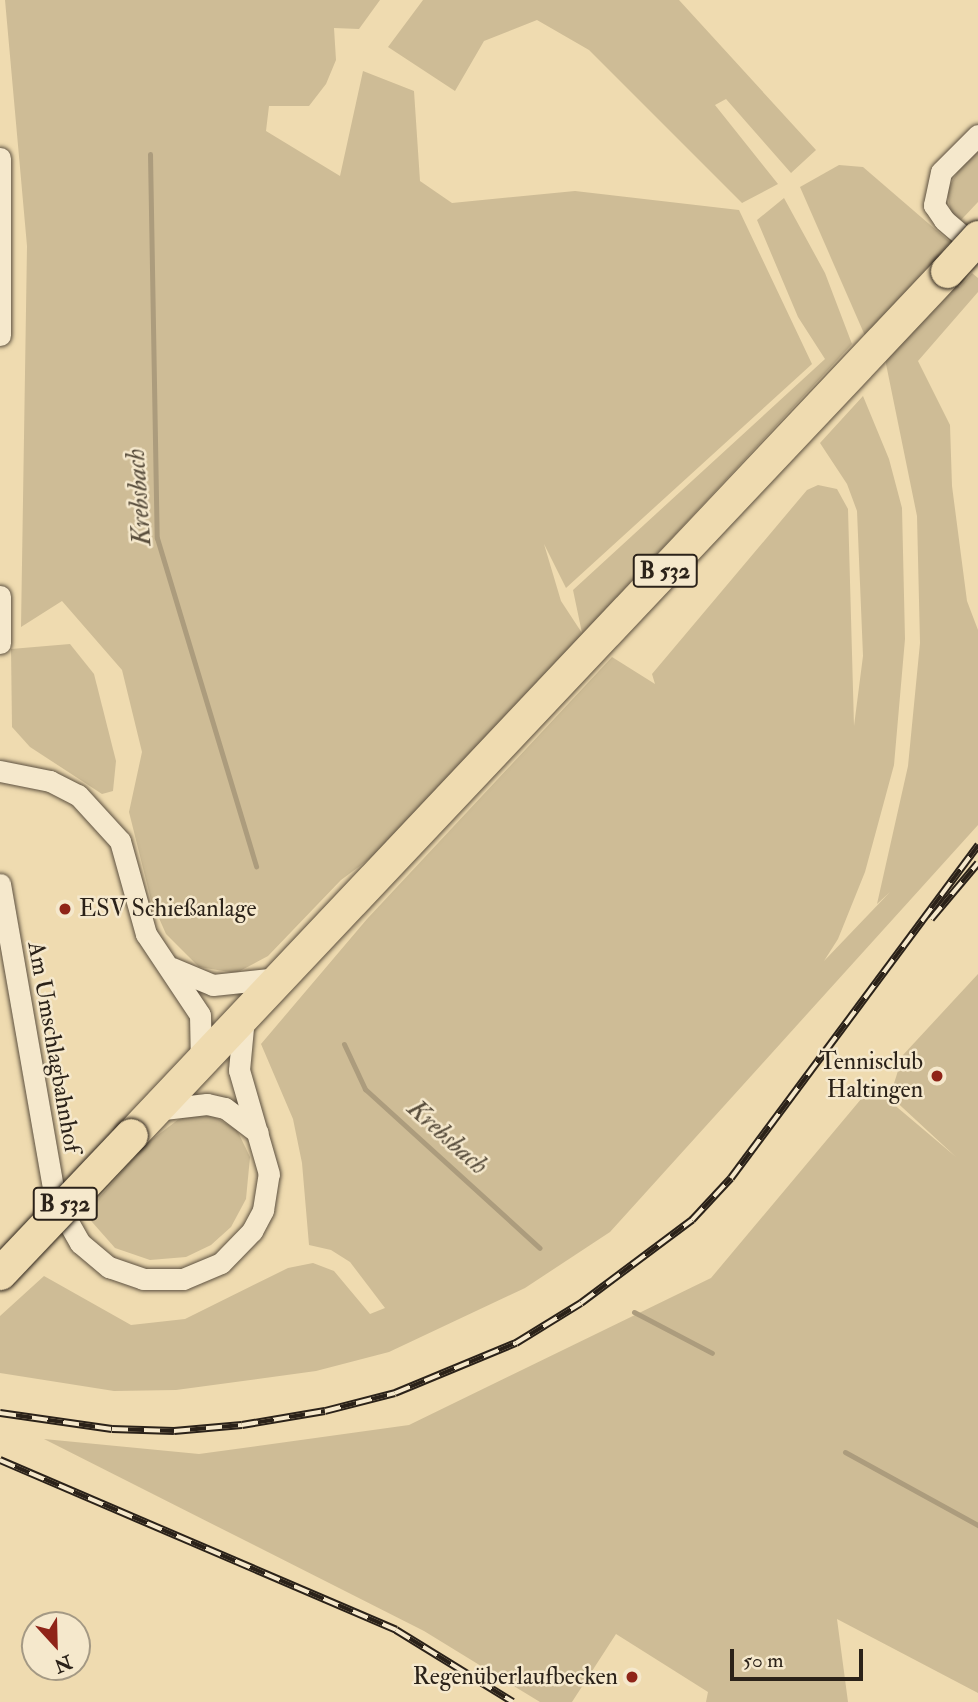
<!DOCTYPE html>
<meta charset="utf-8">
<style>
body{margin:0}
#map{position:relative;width:978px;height:1702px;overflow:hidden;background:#efdbb0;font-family:"IM FELL Double Pica",serif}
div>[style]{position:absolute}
.green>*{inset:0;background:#cebc96}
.stream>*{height:5px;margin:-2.5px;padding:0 2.5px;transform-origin:2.5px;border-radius:2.5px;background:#ac9c7d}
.roads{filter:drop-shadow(0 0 2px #5c503f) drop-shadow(0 0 2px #5c503f)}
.minor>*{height:21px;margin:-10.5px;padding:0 10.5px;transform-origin:10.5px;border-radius:10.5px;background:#f5e8cc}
.primary>*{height:33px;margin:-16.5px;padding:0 16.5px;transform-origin:16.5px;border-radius:16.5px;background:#efdbb0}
.rail>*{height:8px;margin-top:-4px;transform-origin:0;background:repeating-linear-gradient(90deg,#f5e8cc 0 16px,#2b2219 0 32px);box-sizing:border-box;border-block:2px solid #2b2219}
.bridges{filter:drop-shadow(0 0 2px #2b2219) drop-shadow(0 0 2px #2b2219)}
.primary-bridge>*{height:33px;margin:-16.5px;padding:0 16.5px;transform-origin:16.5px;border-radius:16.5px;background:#efdbb0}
.dots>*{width:19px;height:19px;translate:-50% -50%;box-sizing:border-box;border:4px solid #f5e8cc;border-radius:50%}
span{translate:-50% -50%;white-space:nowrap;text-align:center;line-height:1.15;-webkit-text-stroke:5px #f5e8cc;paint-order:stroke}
.shield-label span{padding:2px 5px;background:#f5e8cc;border:2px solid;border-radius:5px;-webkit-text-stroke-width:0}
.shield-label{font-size:23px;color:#2b2219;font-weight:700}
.poi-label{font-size:24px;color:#2b2219}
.left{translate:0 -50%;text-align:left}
.right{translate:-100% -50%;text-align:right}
.street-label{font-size:24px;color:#2b2219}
.water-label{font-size:26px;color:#584d3c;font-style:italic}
.north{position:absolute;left:21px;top:1611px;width:70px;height:70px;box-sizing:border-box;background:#f5e8cc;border:2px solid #a49984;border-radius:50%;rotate:158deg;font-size:19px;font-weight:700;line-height:28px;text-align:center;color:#2b2219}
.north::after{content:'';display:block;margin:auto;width:24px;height:32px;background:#8f2418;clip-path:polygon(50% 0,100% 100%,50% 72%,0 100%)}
.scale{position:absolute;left:730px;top:1649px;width:133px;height:32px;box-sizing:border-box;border:4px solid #2b2219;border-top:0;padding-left:9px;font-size:21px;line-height:24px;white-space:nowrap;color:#2b2219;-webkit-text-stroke:5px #f5e8cc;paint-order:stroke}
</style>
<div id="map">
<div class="green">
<div style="clip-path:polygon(5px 0,380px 0,359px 29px,334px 28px,336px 60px,326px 84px,309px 106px,269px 106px,266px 131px,340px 176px,363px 71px,414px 91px,420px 181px,452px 203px,575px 191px,739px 210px,812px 364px,566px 588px,544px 544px,561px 601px,582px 633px,573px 590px,825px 359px,798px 317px,757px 220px,784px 198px,825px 273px,852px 344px,384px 848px,341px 880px,268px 956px,236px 973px,199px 967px,166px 934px,151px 900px,129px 812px,142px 752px,122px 670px,62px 601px,21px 627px,27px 246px)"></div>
<div style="clip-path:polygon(423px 0,679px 0,816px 150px,791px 173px,726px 99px,715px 105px,778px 184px,742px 203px,589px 50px,537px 20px,484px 41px,455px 91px,388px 47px)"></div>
<div style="clip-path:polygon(978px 150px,978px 202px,961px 220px,951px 214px,947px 191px,958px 171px)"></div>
<div style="clip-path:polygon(839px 165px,863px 167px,950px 242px,866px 338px,800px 187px)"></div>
<div style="clip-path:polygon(972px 273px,978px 278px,978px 292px,918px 361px,950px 425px,952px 486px,967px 601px,978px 630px,978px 825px,610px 1232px,525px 1288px,389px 1352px,316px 1371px,176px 1390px,114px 1391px,0 1373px,0 1316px,44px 1276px,131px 1325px,185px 1319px,288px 1268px,313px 1263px,334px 1271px,370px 1314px,385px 1308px,350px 1262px,331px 1250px,309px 1245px,302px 1163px,293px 1119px,261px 1044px,367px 919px,612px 657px,655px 684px,652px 674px,807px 490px,818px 485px,837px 489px,848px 509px,854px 726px,863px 656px,857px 511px,847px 484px,820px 443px,863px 396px,889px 459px,902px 508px,905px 639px,894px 765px,865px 872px,838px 939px,824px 961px,890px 892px,877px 904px,908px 766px,920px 643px,917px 516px,885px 359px,954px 284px,960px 287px)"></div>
<div style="clip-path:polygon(70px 644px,94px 674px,116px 761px,113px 791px,102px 794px,30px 747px,12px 727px,11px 649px)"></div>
<div style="clip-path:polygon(978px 974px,978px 1693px,837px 1619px,848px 1702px,706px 1702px,708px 1692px,616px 1634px,572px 1702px,540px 1702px,424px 1631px,44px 1439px,199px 1454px,409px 1425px,711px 1278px,872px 1086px,956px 1157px,890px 1096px,903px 1055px)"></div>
<div style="clip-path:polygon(208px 1113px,237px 1130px,250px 1157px,246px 1199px,231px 1227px,211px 1245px,186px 1257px,150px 1260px,115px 1248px,85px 1214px,146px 1144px,183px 1116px)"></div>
</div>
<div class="stream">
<div style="left:150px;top:154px;width:384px;rotate:89deg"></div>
<div style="left:157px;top:538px;width:343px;rotate:73.2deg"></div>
<div style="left:344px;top:1044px;width:50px;rotate:65deg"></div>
<div style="left:365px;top:1089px;width:236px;rotate:42.3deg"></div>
<div style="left:634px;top:1312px;width:88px;rotate:27.7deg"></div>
<div style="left:845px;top:1452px;width:152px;rotate:28.8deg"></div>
</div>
<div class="roads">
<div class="minor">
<div style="left:978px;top:135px;width:52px;rotate:135deg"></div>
<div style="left:941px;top:172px;width:34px;rotate:102deg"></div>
<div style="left:934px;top:205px;width:18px;rotate:56deg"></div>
<div style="left:944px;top:220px;width:45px;rotate:40.5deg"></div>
<div style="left:0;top:158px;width:177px;rotate:90deg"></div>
<div style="left:0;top:596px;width:47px;rotate:90deg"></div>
<div style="left:0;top:771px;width:51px;rotate:11.3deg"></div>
<div style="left:50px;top:781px;width:31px;rotate:27deg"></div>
<div style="left:78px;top:795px;width:62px;rotate:47.6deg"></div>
<div style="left:120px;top:841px;width:97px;rotate:74.4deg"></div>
<div style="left:146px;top:934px;width:97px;rotate:56.3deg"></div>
<div style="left:200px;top:1015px;width:46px;rotate:88.8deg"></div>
<div style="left:0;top:884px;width:320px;rotate:80.1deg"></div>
<div style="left:55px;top:1199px;width:51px;rotate:60.4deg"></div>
<div style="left:80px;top:1243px;width:38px;rotate:40deg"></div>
<div style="left:109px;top:1267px;width:36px;rotate:19deg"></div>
<div style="left:143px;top:1279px;width:40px"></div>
<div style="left:183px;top:1279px;width:41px;rotate:-22.8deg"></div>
<div style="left:221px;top:1263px;width:45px;rotate:-45.9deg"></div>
<div style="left:252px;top:1231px;width:24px;rotate:-62deg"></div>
<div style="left:263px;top:1210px;width:36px;rotate:-81deg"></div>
<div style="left:269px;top:1174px;width:108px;rotate:-106.1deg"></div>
<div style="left:239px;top:1070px;width:53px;rotate:-84.6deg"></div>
<div style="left:172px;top:968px;width:44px;rotate:22.5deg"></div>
<div style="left:213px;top:985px;width:66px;rotate:-6.1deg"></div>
<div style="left:155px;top:1110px;width:52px;rotate:-6.6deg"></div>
<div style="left:207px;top:1104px;width:18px;rotate:13deg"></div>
<div style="left:225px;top:1108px;width:41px;rotate:37.1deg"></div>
</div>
<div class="primary">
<div style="left:131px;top:1135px;width:1188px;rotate:-46.64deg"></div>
</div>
</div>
<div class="rail">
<div style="left:931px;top:919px;width:73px;rotate:-50deg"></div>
<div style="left:0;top:1413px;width:113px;rotate:8.1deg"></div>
<div style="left:112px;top:1429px;width:62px;rotate:1.8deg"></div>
<div style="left:174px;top:1431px;width:68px;rotate:-5deg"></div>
<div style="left:242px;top:1425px;width:84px;rotate:-9.6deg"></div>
<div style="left:325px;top:1411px;width:72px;rotate:-14.4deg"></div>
<div style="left:395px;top:1393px;width:131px;rotate:-22.5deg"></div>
<div style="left:516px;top:1343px;width:76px;rotate:-31.6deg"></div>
<div style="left:581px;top:1303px;width:139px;rotate:-36.8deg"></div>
<div style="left:692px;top:1220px;width:57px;rotate:-47.1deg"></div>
<div style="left:731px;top:1178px;width:415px;rotate:-53.4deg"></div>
<div style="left:0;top:1460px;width:431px;rotate:23.2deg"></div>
<div style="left:396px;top:1630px;width:137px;rotate:31.6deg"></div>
</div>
<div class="bridges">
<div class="primary-bridge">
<div style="left:947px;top:271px;width:46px;rotate:-47.6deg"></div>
<div style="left:0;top:1273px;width:190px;rotate:-46.5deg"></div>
</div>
</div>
<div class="dots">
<div style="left:65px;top:909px;background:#8f2418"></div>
<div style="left:937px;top:1076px;background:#8f2418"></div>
<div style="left:632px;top:1677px;background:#8f2418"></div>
</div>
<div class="shield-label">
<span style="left:665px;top:571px">B 532</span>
<span style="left:65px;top:1204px">B 532</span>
</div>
<div class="poi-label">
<span class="left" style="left:79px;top:909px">ESV Schießanlage</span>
<span class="right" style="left:923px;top:1076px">Tennisclub<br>Haltingen</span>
<span class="right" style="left:618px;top:1677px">Regenüberlaufbecken</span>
</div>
<div class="street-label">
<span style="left:54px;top:1047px;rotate:80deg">Am Umschlagbahnhof</span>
</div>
<div class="water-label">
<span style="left:140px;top:497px;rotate:-94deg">Krebsbach</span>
<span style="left:447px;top:1138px;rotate:42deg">Krebsbach</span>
</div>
<div class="north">N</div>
<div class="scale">50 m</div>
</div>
